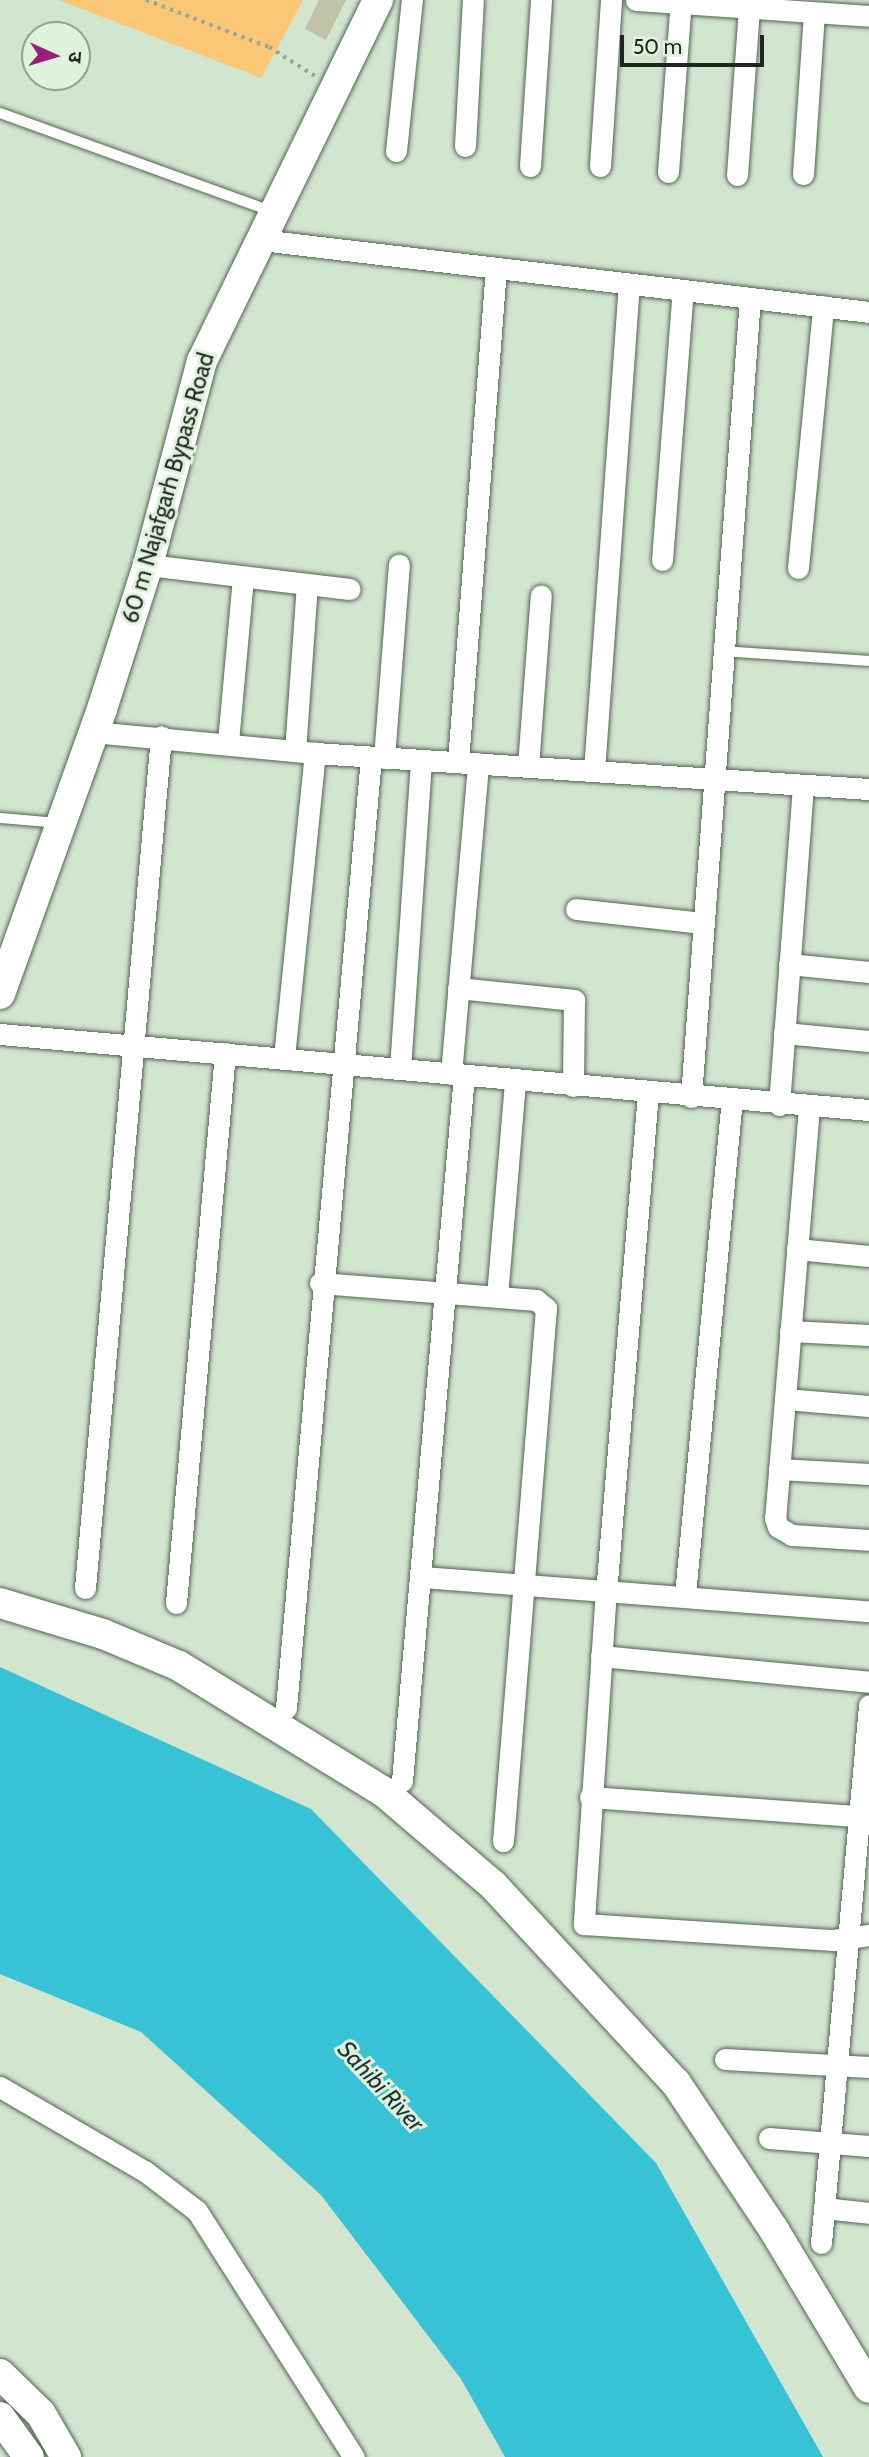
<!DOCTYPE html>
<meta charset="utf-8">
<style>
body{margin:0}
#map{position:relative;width:869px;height:2457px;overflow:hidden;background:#d1e5cf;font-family:Cabin,"Noto Sans Devanagari",sans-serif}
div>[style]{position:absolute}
.green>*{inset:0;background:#f9c775}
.water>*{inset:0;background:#37c2d5}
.building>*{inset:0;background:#c0c2a8}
.path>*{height:3.5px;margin-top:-1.75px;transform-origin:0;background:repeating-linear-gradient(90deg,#97a796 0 3.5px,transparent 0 8.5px)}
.roads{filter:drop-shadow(0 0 2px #536552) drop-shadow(0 0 2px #536552)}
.lane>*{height:10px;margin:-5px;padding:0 5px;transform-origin:5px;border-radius:5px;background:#fff}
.street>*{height:21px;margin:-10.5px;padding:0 10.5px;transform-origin:10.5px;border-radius:10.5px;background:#fff}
.secondary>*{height:30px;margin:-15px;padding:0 15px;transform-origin:15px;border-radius:15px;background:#fff}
span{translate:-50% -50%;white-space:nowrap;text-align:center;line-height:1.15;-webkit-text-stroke:6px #def2dc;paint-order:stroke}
.street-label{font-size:23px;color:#1f261f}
.water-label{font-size:24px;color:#1d3437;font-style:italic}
.north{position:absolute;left:21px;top:21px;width:70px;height:70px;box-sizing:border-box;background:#def2dc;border:2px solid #92a090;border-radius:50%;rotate:94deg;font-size:19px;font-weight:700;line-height:28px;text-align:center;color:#1f261f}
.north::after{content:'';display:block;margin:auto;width:24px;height:32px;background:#981f79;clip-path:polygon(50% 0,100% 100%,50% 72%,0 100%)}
.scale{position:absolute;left:620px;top:35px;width:144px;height:32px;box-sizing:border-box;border:4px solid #1f261f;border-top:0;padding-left:9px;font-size:21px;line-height:24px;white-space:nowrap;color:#1f261f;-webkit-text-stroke:5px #def2dc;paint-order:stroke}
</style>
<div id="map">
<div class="green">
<div style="clip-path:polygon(59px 0,303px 0,261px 78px)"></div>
</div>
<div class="water">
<div style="clip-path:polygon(0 1667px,311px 1809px,656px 2163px,823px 2457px,505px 2457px,461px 2379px,321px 2195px,141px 2032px,0 1974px)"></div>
</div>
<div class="building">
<div style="clip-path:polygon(319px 0,346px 0,326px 40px,305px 29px)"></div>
</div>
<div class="path">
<div style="left:146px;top:0;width:132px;rotate:20.9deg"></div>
<div style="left:269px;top:47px;width:54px;rotate:32.2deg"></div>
</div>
<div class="roads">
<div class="lane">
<div style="left:0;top:113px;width:291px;rotate:19.9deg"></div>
<div style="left:723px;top:651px;width:146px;rotate:3.9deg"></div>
<div style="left:0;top:818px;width:58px;rotate:4.9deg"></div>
</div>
<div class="street">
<div style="left:636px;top:0;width:234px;rotate:3.9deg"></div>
<div style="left:465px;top:146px;width:146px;rotate:-86.9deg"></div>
<div style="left:396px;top:151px;width:152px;rotate:-84deg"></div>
<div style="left:530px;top:166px;width:166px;rotate:-86.2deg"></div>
<div style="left:600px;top:166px;width:166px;rotate:-86.2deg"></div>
<div style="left:668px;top:172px;width:172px;rotate:-85.7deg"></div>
<div style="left:803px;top:174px;width:161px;rotate:-86.1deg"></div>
<div style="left:737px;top:175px;width:167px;rotate:-85.9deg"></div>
<div style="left:261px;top:240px;width:612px;rotate:6.75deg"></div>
<div style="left:662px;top:560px;width:271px;rotate:-85.6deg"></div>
<div style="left:148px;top:565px;width:203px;rotate:6.8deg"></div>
<div style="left:798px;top:568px;width:263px;rotate:-84.5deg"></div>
<div style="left:93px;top:732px;width:223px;rotate:5.4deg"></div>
<div style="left:315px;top:753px;width:555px;rotate:3.72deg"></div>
<div style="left:228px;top:742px;width:166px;rotate:-84.8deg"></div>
<div style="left:295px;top:751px;width:166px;rotate:-85.9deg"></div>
<div style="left:384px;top:758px;width:194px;rotate:-85.6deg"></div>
<div style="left:458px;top:762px;width:492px;rotate:-85.6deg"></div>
<div style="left:528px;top:766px;width:171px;rotate:-85.7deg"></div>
<div style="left:594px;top:771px;width:488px;rotate:-85.9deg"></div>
<div style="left:576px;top:909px;width:128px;rotate:6.3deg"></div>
<div style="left:789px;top:964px;width:80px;rotate:5.7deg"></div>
<div style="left:458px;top:988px;width:117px;rotate:5.9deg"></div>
<div style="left:574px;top:1000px;width:86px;rotate:90.7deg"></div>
<div style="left:784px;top:1033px;width:85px;rotate:5.4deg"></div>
<div style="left:0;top:1034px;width:872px;rotate:5deg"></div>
<div style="left:284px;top:1057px;width:306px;rotate:-84.2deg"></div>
<div style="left:400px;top:1069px;width:310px;rotate:-86.1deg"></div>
<div style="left:451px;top:1074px;width:312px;rotate:-85deg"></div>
<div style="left:648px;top:1093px;width:498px;rotate:94.8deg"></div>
<div style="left:606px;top:1589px;width:336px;rotate:93.8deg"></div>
<div style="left:584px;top:1924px;width:250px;rotate:3.7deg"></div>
<div style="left:833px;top:1940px;width:36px;rotate:-8deg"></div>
<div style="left:691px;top:1097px;width:801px;rotate:-85.78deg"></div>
<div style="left:779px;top:1105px;width:321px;rotate:-85.7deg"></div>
<div style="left:809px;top:1107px;width:412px;rotate:94.7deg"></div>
<div style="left:775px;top:1518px;width:9px;rotate:72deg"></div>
<div style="left:778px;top:1527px;width:16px;rotate:30deg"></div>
<div style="left:792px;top:1535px;width:77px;rotate:3.7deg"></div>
<div style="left:797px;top:1249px;width:72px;rotate:5.6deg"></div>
<div style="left:320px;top:1283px;width:217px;rotate:4.5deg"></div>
<div style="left:536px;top:1300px;width:13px;rotate:39deg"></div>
<div style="left:546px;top:1308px;width:535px;rotate:94.61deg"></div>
<div style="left:497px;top:1296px;width:217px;rotate:-85.2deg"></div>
<div style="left:790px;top:1331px;width:79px;rotate:2.9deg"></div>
<div style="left:785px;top:1399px;width:84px;rotate:4.8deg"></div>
<div style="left:779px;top:1469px;width:90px;rotate:3.2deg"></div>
<div style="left:423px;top:1577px;width:447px;rotate:4.4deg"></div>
<div style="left:85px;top:1588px;width:855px;rotate:-84.9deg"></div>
<div style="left:685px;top:1595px;width:496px;rotate:-84.6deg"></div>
<div style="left:176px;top:1603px;width:552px;rotate:-84.91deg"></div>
<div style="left:601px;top:1656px;width:269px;rotate:5.5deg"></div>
<div style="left:286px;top:1708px;width:955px;rotate:-84.89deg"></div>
<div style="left:402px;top:1781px;width:709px;rotate:-84.98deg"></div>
<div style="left:590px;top:1797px;width:266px;rotate:4.1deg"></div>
<div style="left:725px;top:2059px;width:144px;rotate:3.2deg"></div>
<div style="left:0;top:2087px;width:169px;rotate:30.2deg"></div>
<div style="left:146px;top:2172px;width:64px;rotate:37.4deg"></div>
<div style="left:197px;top:2211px;width:292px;rotate:57.5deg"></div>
<div style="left:769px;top:2138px;width:100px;rotate:4.6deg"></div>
<div style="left:824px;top:2208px;width:45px;rotate:6.3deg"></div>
<div style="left:821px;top:2243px;width:540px;rotate:-84.9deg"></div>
</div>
<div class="secondary">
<div style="left:0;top:994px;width:303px;rotate:-70.3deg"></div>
<div style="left:102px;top:709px;width:151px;rotate:-72.3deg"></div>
<div style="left:148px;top:565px;width:211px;rotate:-75.2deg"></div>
<div style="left:202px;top:361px;width:402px;rotate:-64deg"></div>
<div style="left:0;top:1603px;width:108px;rotate:16.8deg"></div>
<div style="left:103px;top:1634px;width:82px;rotate:22.8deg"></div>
<div style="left:179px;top:1666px;width:241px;rotate:31.6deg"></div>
<div style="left:384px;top:1792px;width:143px;rotate:40.5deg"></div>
<div style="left:493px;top:1885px;width:270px;rotate:47.3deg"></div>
<div style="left:676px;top:2083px;width:177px;rotate:56.3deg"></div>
<div style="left:774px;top:2230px;width:184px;rotate:59deg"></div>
<div style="left:0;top:2374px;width:57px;rotate:44.3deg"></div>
<div style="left:41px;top:2414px;width:50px;rotate:59.8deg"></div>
<div style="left:0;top:2417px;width:49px;rotate:54.1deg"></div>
</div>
</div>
<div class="street-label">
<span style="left:168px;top:488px;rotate:-74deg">60 m Najafgarh Bypass Road</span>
</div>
<div class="water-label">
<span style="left:381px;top:2086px;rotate:47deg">Sahibi River</span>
</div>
<div class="north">उ</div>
<div class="scale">50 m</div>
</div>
